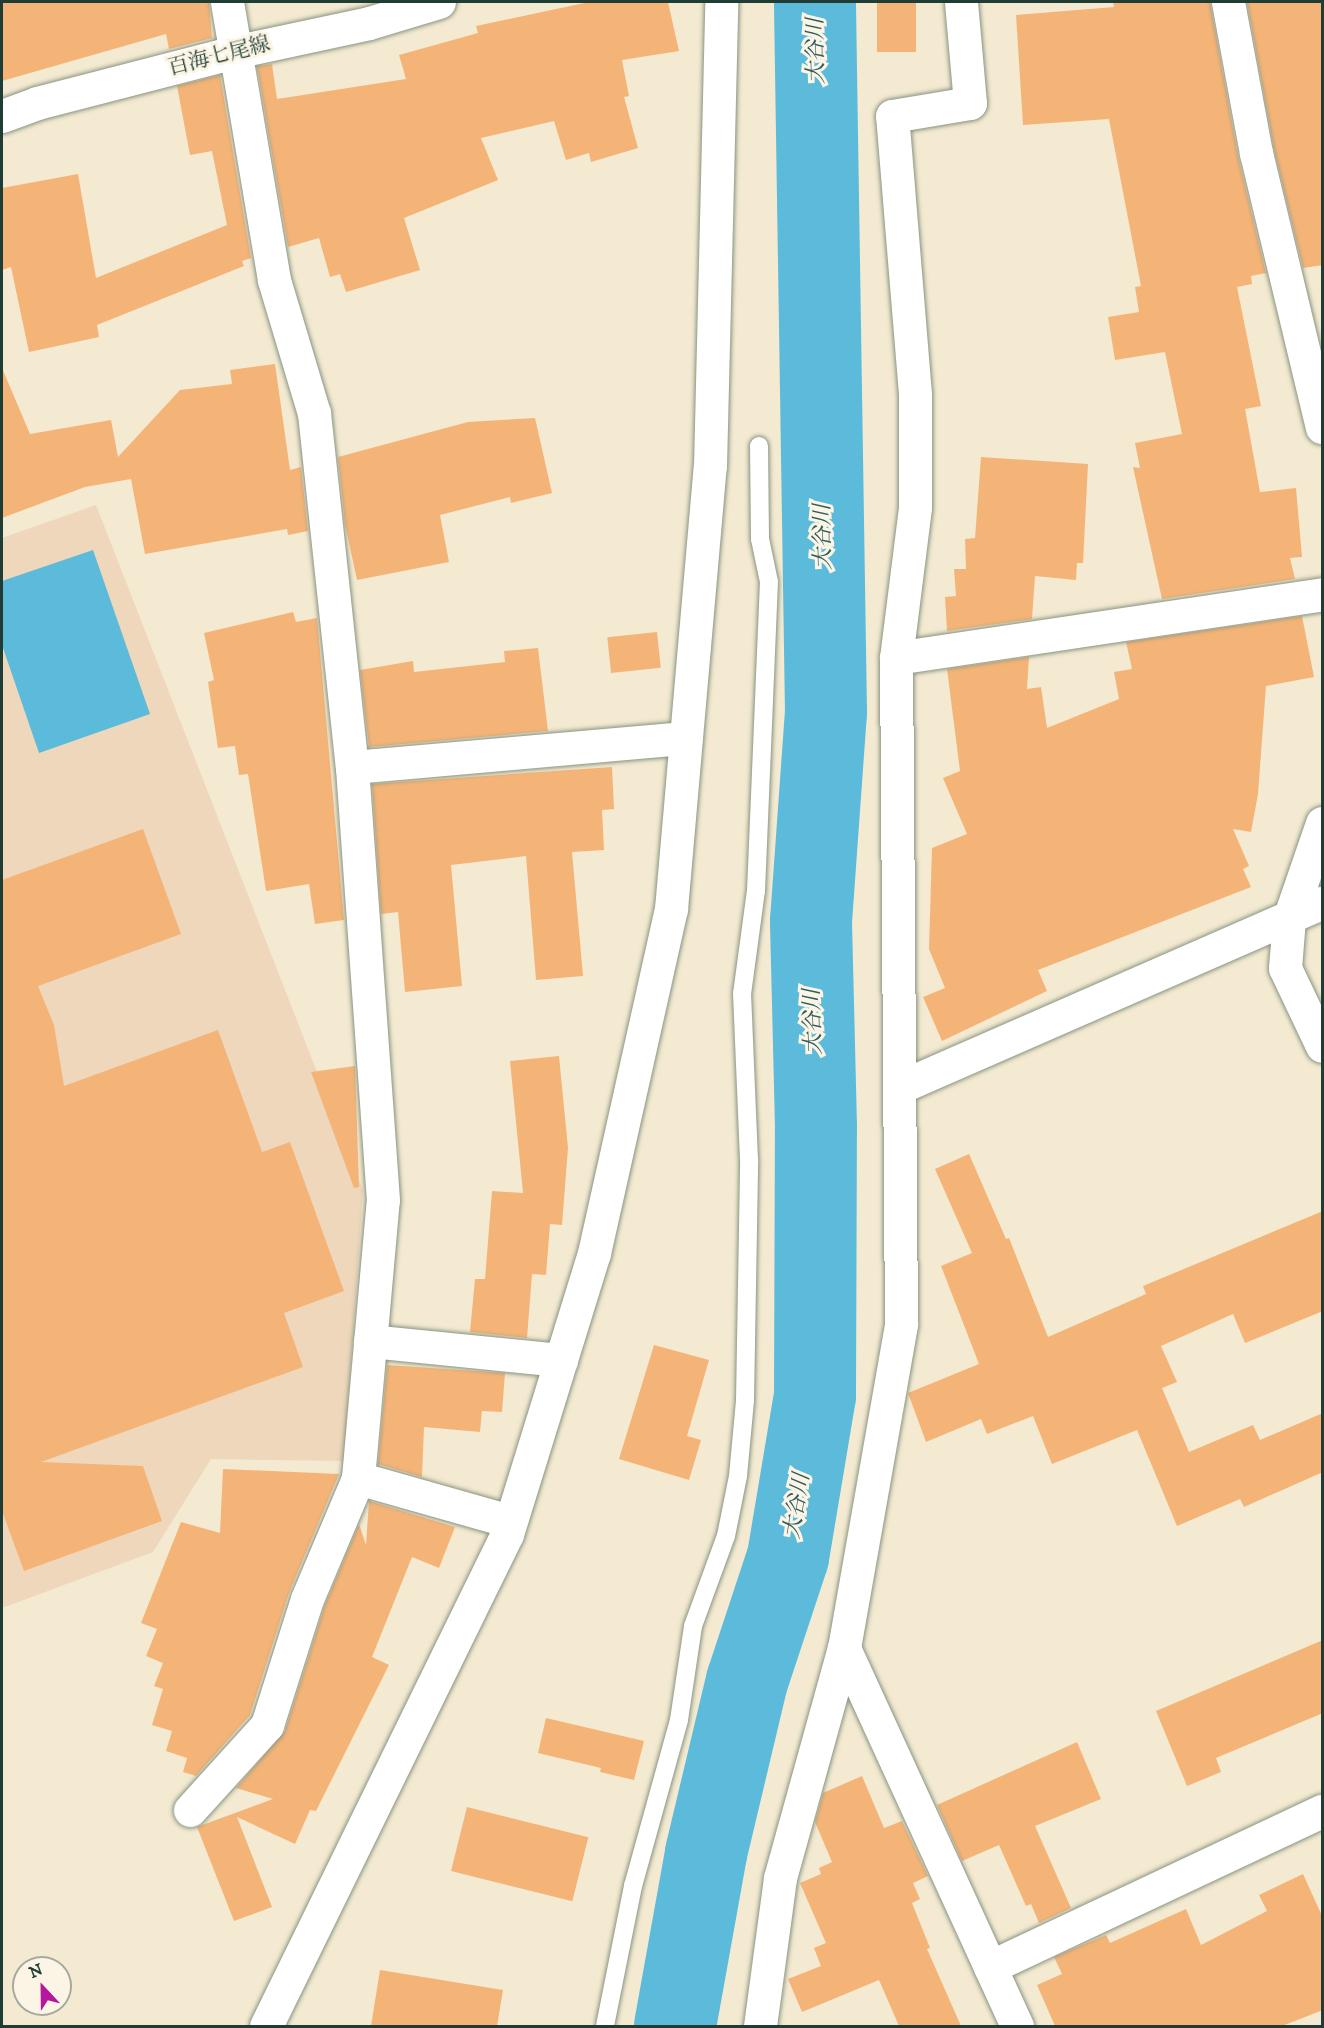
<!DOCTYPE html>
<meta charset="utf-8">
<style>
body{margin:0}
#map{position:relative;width:1324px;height:2028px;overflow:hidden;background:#f3ead1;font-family:"IM FELL DW Pica","Noto Serif JP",serif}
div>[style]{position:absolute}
.built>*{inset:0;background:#eed7bb}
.water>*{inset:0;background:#5cbbda}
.river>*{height:82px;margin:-41px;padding:0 41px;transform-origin:41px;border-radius:41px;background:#5cbbda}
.building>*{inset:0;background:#f5b477;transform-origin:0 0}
.roads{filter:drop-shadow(0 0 2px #899482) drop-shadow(0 0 2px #899482)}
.service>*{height:18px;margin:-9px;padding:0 9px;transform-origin:9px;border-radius:9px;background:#fff}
.minor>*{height:33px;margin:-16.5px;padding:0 16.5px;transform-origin:16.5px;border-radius:16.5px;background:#fff}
.tertiary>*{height:33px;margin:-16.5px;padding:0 16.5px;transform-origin:16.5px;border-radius:16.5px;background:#fff}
.secondary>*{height:33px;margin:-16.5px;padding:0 16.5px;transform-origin:16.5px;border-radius:16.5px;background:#fff}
span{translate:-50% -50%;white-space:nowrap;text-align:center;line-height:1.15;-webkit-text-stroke:6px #fcf5e5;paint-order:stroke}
.street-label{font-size:21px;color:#1f3d34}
.water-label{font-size:22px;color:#2e5c5e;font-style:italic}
.frame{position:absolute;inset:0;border:3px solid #1f3d34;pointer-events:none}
.north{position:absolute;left:12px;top:1956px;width:60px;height:60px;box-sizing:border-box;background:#fcf5e5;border:2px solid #a4ab9e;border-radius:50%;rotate:338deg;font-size:16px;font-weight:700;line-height:24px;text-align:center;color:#1f3d34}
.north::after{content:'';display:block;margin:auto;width:21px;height:27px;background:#b5179e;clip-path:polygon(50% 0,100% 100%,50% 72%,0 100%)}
</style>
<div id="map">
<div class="built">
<div style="clip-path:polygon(96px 505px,363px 1190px,344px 1461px,211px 1459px,153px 1552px,2px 1608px,2px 538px)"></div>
</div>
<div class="water">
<div style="clip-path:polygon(93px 550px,150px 714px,39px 753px,2px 645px,2px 581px)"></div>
</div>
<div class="river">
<div style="left:675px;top:2026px;width:176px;rotate:-79.8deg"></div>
<div style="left:706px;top:1853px;width:177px;rotate:-76.6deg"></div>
<div style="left:747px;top:1681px;width:131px;rotate:-71.7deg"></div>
<div style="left:788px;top:1557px;width:163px;rotate:-80.5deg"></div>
<div style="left:815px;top:1396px;width:269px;rotate:-89.8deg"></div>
<div style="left:816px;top:1127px;width:206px;rotate:-91.4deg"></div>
<div style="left:811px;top:921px;width:209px;rotate:-85.9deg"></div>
<div style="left:826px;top:713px;width:711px;rotate:-90.89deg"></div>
</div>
<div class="building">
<div style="clip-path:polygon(2px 2px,209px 2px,212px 38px,169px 49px,166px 34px,2px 81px)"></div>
<div style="clip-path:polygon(589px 2px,668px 2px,679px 51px,622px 60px,629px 96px,624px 97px,638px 148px,591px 162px,589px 153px,566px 160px,554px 121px,481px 138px,498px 180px,404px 218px,420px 270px,346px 292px,340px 274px,330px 277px,319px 238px,288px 247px,257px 66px,272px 64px,277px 99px,406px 79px,399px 55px,478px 33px,476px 26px)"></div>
<div style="left:877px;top:2px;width:39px;height:50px"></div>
<div style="clip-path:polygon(1113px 2px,1210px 2px,1238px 156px,1266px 273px,1251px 276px,1252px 284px,1237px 287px,1261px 406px,1245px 409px,1260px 492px,1296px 488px,1302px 557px,1290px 558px,1295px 579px,1162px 599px,1133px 467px,1140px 468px,1135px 443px,1182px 434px,1165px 352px,1115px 360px,1108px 317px,1139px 312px,1135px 287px,1141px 286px,1109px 119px,1023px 125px,1016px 15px,1114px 7px)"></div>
<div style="clip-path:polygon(1247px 2px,1323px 2px,1323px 265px,1303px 268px,1274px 149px)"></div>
<div style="clip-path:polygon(220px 75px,251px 258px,242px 261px,244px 266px,97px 325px,99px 337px,29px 352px,11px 267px,2px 270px,2px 188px,78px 174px,96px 278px,227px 225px,212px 151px,190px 155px,177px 86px)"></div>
<div style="clip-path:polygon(275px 364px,290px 470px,301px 467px,308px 531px,288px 535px,287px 529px,145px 554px,131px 479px,85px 487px,2px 518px,2px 368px,30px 434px,111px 420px,118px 457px,180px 390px,232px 384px,230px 370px)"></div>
<div style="clip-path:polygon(535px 418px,552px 493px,511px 503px,510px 497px,440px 515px,449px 562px,357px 580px,345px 524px,338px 457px,468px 422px)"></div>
<div style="clip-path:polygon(981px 457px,1088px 464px,1083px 563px,1077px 563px,1076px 580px,1035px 576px,1032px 619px,947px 631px,945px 597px,956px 596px,954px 569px,966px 569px,965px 539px,975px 538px)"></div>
<div style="clip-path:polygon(293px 612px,296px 622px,317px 618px,344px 920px,315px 924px,309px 884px,266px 891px,248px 774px,239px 775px,235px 746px,218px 748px,208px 682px,214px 680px,204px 633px)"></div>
<div style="clip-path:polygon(1302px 616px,1314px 677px,1266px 686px,1258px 794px,1251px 832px,1233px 829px,1249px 866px,1243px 869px,1251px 887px,1038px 970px,1047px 991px,942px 1041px,923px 997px,945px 988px,929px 949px,932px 848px,967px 834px,943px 778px,960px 771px,947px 669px,1029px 657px,1027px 689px,1041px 687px,1047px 728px,1119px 699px,1114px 672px,1132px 669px,1126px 642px)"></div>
<div style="left:657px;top:632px;width:36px;height:50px;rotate:84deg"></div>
<div style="clip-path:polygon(538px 648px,548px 731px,369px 747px,360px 670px,413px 661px,414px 672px,505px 662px,504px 651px)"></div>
<div style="clip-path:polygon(612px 767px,614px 809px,602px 810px,604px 850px,572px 852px,583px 976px,536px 980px,526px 856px,451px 865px,462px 986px,405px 992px,398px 912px,381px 914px,372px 784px)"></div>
<div style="clip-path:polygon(143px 829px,181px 934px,38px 986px,54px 1025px,64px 1086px,218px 1030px,262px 1152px,290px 1142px,344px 1291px,284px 1313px,303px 1367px,41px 1462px,143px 1466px,162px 1521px,24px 1571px,2px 1511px,2px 880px)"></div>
<div style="clip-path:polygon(559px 1056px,568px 1148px,562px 1225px,550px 1224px,546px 1275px,532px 1274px,527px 1338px,470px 1332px,475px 1279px,485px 1279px,492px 1191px,523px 1193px,510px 1061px)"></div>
<div style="clip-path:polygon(355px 1066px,359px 1187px,354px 1188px,311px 1072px)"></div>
<div style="clip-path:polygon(969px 1154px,1006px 1239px,1009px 1238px,1048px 1337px,1146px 1294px,1143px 1286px,1323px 1211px,1323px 1311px,1245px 1343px,1233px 1314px,1161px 1346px,1177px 1382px,1162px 1388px,1189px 1452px,1253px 1425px,1260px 1440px,1323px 1413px,1323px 1472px,1244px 1507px,1240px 1499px,1177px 1526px,1137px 1430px,1052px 1464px,1033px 1416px,987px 1434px,981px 1419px,926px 1442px,908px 1393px,979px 1364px,941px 1266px,972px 1253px,935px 1169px)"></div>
<div style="clip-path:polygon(654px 1345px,709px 1360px,687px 1436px,701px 1440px,689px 1480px,619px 1459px)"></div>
<div style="clip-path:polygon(387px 1365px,505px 1373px,502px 1412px,482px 1411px,480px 1432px,424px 1427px,422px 1477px,378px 1464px)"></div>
<div style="clip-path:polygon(223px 1469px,339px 1474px,289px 1593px,250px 1715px,196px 1776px,183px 1772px,187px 1758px,166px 1751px,172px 1731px,152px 1725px,163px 1689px,154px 1686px,163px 1663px,146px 1656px,157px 1629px,141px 1623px,181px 1522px,220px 1533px)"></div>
<div style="clip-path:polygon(369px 1501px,455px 1527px,439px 1568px,412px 1557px,372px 1657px,389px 1665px,316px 1811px,310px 1810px,295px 1844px,237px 1817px,272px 1907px,234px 1921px,197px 1827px,273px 1799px,236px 1788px,285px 1731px,325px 1605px,359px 1524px,366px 1545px)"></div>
<div style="clip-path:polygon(1323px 1640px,1323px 1713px,1216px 1758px,1221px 1772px,1187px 1786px,1156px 1711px)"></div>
<div style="clip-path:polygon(546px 1718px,644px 1741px,634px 1780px,600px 1772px,601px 1768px,538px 1753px)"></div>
<div style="clip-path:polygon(1077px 1742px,1101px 1799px,1035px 1826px,1071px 1908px,1039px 1923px,1031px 1904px,1026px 1906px,999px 1845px,962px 1861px,937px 1805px)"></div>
<div style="clip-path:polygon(862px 1776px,884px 1828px,902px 1821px,928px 1876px,913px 1883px,920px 1899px,912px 1903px,930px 1948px,927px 1949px,961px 2026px,899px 2026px,879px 1980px,802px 2012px,788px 1979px,821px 1966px,814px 1948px,826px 1943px,800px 1883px,821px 1874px,819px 1868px,832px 1862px,815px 1822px,823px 1793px)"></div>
<div style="left:467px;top:1807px;width:125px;height:66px;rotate:14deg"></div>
<div style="clip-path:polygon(1303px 1874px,1323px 1918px,1323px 2010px,1282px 2026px,1055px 2026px,1037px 1985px,1062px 1974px,1054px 1957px,1106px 1935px,1110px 1943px,1186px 1909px,1201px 1945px,1267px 1911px,1259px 1895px)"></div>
<div style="clip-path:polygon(380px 1970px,503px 1990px,497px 2026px,371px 2026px)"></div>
</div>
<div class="roads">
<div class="service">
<div style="left:605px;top:2026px;width:143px;rotate:-78.7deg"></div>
<div style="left:633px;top:1886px;width:172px;rotate:-74.5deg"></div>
<div style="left:679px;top:1720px;width:95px;rotate:-81.5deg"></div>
<div style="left:693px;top:1626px;width:96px;rotate:-69.9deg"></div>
<div style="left:726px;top:1536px;width:61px;rotate:-78.7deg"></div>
<div style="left:738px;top:1476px;width:76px;rotate:-84.7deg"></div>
<div style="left:745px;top:1400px;width:240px;rotate:-89deg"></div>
<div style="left:749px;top:1160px;width:166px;rotate:-92.4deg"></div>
<div style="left:742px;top:994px;width:104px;rotate:-82.3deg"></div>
<div style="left:756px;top:891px;width:309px;rotate:-87.6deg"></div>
<div style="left:769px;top:582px;width:44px;rotate:-101.8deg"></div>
<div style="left:760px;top:539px;width:93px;rotate:-90.6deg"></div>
</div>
<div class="minor">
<div style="left:227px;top:2px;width:282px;rotate:80.4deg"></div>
<div style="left:274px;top:280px;width:139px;rotate:73.3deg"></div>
<div style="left:314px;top:413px;width:356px;rotate:83.9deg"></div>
<div style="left:1228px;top:2px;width:154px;rotate:79.5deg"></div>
<div style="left:1256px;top:153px;width:282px;rotate:76.5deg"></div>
<div style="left:896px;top:658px;width:431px;rotate:-8.5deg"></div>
<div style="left:1322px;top:823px;width:102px;rotate:109deg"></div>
<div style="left:1289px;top:919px;width:49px;rotate:94.7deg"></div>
<div style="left:1285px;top:968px;width:86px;rotate:64.6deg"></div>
<div style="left:900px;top:1087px;width:460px;rotate:-23.6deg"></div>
<div style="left:370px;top:1341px;width:192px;rotate:5.7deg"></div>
<div style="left:358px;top:1478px;width:158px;rotate:15.8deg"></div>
<div style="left:844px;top:1648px;width:416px;rotate:65.4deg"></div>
<div style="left:190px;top:1810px;width:115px;rotate:-47.8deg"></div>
<div style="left:267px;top:1725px;width:132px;rotate:-72.4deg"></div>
<div style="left:307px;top:1599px;width:131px;rotate:-67.1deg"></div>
<div style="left:358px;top:1478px;width:279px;rotate:-84.9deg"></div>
<div style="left:383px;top:1200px;width:434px;rotate:-94.1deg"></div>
<div style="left:352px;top:767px;width:335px;rotate:-5deg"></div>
<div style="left:990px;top:1967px;width:367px;rotate:-25.2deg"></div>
<div style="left:760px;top:2026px;width:149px;rotate:-82.3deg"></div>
<div style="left:780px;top:1878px;width:239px;rotate:-74.5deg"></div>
<div style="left:844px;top:1648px;width:329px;rotate:-80deg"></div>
<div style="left:901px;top:1324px;width:666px;rotate:-90.43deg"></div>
<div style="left:896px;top:658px;width:152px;rotate:-82.8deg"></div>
<div style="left:915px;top:507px;width:113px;rotate:-90deg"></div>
<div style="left:915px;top:394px;width:279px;rotate:-94.7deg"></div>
<div style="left:892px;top:116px;width:79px;rotate:-9.5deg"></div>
<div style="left:970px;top:103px;width:101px;rotate:-95.1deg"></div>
</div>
<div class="tertiary">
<div style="left:266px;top:2026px;width:548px;rotate:-63.9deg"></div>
<div style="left:507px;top:1534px;width:294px;rotate:-72.8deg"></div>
<div style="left:594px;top:1253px;width:353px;rotate:-77.4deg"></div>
<div style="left:671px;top:909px;width:445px;rotate:-85deg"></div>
<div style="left:710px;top:466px;width:464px;rotate:-88.6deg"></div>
</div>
<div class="secondary">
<div style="left:2px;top:116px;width:37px;rotate:-20deg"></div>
<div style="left:37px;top:103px;width:203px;rotate:-14.5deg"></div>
<div style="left:234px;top:52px;width:138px;rotate:-12.1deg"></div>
<div style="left:369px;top:23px;width:73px;rotate:-16.7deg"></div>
</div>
</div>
<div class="street-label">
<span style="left:219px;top:56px;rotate:-14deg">百海七尾線</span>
</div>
<div class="water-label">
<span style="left:816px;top:51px;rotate:-91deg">大谷川</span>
<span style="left:823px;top:537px;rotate:-91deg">大谷川</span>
<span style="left:813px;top:1022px;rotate:-92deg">大谷川</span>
<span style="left:797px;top:1506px;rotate:-81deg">大谷川</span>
</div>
<div class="frame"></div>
<div class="north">N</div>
</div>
